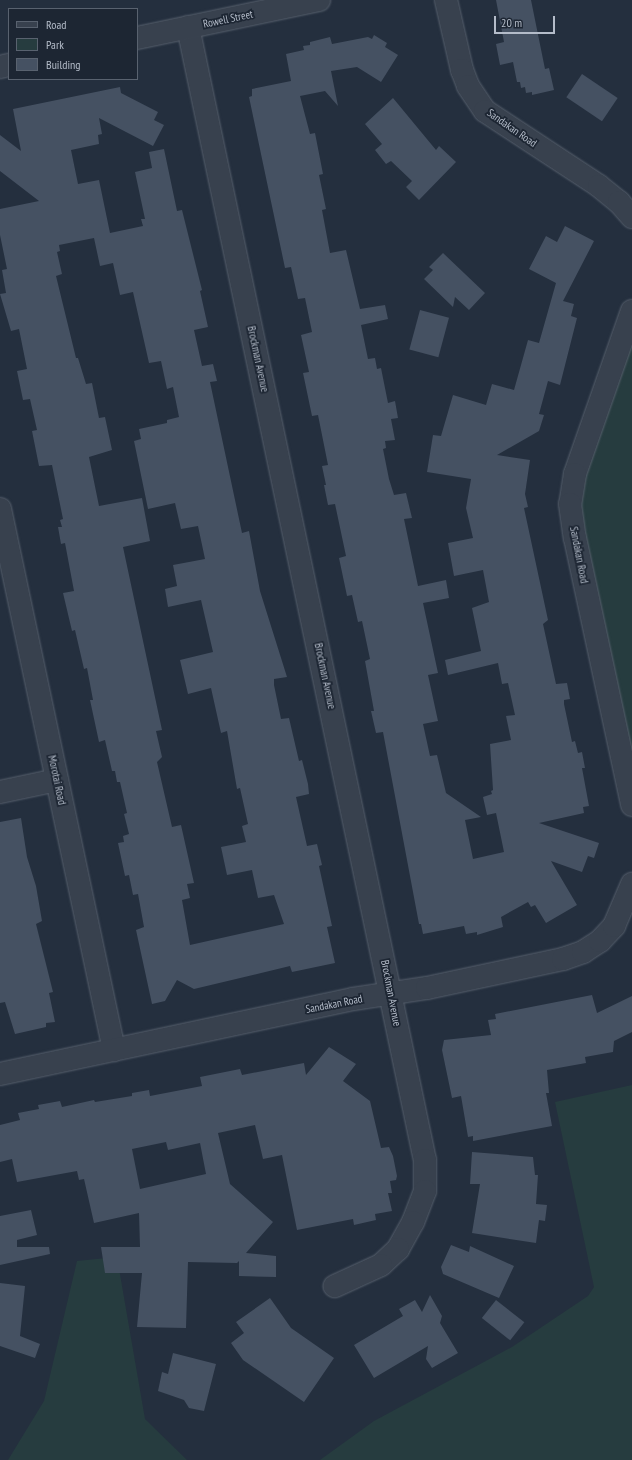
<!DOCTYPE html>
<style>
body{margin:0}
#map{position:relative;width:632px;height:1460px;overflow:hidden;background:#242f3e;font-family:"PT Sans Narrow",sans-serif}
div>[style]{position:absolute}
.green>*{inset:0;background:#263c3f}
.building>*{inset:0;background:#455162;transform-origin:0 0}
.roads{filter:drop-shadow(0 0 1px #565f6c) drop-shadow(0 0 1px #565f6c)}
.minor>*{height:22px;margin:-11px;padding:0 11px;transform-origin:11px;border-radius:11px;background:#38414e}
span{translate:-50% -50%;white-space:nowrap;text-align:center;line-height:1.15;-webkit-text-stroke:3.5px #1d2633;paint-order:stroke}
.street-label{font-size:11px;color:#b4bcc9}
.legend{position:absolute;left:8px;top:8px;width:130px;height:72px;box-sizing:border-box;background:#1d2633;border:1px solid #59626f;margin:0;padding:5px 7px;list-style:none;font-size:12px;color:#b4bcc9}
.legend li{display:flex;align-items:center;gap:8px;height:20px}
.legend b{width:20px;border:1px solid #59626f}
.scale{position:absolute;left:494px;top:16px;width:61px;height:18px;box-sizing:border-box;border:2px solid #b4bcc9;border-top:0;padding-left:5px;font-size:12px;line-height:14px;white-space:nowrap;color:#b4bcc9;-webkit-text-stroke:3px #1d2633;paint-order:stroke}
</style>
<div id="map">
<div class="green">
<div style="clip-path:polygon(632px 339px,632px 768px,580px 507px,582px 483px)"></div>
<div style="clip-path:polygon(632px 1085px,632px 1460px,320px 1460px,374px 1421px,512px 1347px,588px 1296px,594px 1287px,555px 1102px)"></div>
<div style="clip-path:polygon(117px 1257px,145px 1419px,187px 1460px,8px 1460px,44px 1401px,77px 1261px)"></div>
</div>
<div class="building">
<div style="clip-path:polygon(496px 0,531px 0,545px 69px,549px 68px,554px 90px,532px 95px,532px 92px,526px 93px,525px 87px,521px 88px,520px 82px,517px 82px,513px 62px,500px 65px,496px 44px,504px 42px)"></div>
<div style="clip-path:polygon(374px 35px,387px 43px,385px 47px,398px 55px,381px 82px,357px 67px,331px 71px,338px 106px,325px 91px,300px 96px,310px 134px,315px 133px,323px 174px,319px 175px,326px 209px,322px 210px,330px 253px,346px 250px,360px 309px,385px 305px,388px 319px,361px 325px,368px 359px,375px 358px,377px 369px,381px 368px,388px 403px,395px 401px,398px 418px,391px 419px,395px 440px,385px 441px,386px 448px,383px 449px,389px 479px,394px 495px,406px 493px,412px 518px,404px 519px,418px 586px,446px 580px,449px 598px,423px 603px,438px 673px,428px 675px,438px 721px,423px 724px,430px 756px,437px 755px,446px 793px,481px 817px,465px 820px,473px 859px,504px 852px,496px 813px,487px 815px,483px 797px,492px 794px,491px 791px,493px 790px,490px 744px,511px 740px,506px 716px,515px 715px,508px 683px,502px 684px,498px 663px,448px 675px,445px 660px,481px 651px,472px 608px,489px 602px,483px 570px,454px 576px,448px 543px,473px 538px,466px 508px,471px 479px,427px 472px,433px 435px,441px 436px,453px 395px,486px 405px,492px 384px,514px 390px,528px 340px,539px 343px,556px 283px,529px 269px,546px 236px,557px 242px,565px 226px,594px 241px,563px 301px,574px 304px,571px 316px,577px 318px,560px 385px,548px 381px,539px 414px,544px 415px,539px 431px,497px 455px,530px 460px,525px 494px,528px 507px,524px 508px,548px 620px,543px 624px,556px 684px,567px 683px,570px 699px,564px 700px,564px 704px,572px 742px,575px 741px,578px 753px,582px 752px,585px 768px,582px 768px,589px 806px,583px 807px,584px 813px,539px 823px,599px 843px,594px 858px,588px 856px,582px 872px,551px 861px,577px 905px,546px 923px,535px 905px,531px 907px,528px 902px,501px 917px,503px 927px,477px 935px,477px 932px,466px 934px,464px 926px,423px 934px,421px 924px,419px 924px,383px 732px,376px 733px,371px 711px,374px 711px,365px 661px,370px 659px,362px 621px,358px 622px,352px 595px,347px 596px,339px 558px,346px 556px,335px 504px,328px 505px,324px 485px,326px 485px,322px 466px,328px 465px,318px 415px,312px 416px,303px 373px,309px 372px,301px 335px,312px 332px,305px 298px,298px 299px,291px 267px,285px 268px,249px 97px,252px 96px,252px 89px,291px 81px,286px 54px,304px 50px,303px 46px,310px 45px,310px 42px,330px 37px,332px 44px,368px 37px,372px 39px)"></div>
<div style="left:582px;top:74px;width:43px;height:28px;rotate:34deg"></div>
<div style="clip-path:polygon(evenodd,120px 87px,121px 93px,158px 112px,154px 120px,164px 125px,153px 146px,99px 118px,102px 134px,98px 135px,99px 144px,71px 150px,78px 184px,99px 180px,110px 233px,143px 226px,141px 219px,145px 219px,135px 172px,152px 168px,149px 152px,164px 149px,177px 211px,182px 210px,202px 290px,200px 291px,208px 327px,194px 330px,202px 366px,213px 364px,217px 381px,210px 382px,242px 533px,249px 531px,260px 591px,287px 677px,274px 679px,274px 685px,281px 719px,289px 718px,299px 761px,302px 760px,308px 784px,309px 794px,296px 797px,307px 846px,317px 844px,322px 865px,319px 866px,332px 926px,327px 927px,335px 963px,292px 972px,290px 966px,194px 989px,177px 980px,165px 1001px,152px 1004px,136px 930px,144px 927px,138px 894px,133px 895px,129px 875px,125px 876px,118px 843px,124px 842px,123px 836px,129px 834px,124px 814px,127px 813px,120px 782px,117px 782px,115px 771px,112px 771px,105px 740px,99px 742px,90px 700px,93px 700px,87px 668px,84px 669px,75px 630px,72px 631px,63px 593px,74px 591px,65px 543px,61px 544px,58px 527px,62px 527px,60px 520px,63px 519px,52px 465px,39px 466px,32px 431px,37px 430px,30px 399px,23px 400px,17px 371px,27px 369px,19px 329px,11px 331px,0 294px,6px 293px,2px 270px,7px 269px,0 235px,0 209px,39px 201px,0 171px,0 135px,21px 151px,13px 109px,120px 87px,94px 238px,100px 266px,113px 263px,120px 295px,133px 292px,149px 363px,161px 361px,167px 389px,173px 387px,179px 417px,167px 420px,167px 423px,139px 429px,141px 439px,134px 441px,148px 509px,175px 503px,181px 529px,198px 526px,205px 559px,173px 565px,177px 586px,165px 589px,168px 607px,201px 600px,213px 652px,180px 660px,188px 694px,211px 688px,221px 733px,227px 731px,237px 789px,240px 788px,248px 824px,242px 826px,246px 842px,221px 847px,227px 875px,252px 870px,258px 898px,274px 895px,284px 924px,190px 945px,182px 900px,190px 898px,187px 884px,194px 883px,181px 825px,172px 827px,157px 762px,162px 757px,156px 731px,162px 730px,123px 547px,150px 541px,142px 498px,99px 506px,89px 457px,112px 450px,105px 417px,99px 418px,92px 383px,86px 384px,78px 358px,76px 358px,56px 276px,62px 274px,57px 252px,60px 251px,59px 245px,94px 238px)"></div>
<div style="clip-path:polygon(393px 98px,436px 150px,439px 146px,456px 162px,419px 200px,406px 187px,412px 181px,391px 161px,386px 164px,375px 150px,382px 144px,365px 124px)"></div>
<div style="clip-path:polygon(443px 253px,485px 293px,469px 310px,455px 297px,453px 307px,424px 279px,433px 270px,429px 267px)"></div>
<div style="left:420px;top:310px;width:30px;height:41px;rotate:15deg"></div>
<div style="clip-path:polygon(21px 818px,27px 857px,36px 886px,42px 921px,36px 924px,53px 992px,49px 993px,55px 1022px,46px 1023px,46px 1027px,15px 1034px,5px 1002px,0 1003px,0 822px)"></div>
<div style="clip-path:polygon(592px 995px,597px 1013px,632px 996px,632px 1032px,614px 1041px,613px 1052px,585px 1057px,586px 1063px,547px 1070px,549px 1093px,546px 1093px,552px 1126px,473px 1141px,473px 1136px,468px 1137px,461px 1096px,452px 1098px,442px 1050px,444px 1040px,491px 1035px,488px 1020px,496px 1019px,495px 1014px)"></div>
<div style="clip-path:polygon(evenodd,329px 1047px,356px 1064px,343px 1081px,370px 1101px,381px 1148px,389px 1147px,393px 1156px,397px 1176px,396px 1180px,390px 1181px,392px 1193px,388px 1193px,392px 1211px,375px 1214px,376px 1220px,354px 1225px,353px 1219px,297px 1230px,282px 1155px,263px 1159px,255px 1125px,218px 1133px,230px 1184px,273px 1222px,246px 1253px,276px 1256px,276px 1277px,239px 1276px,239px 1261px,237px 1263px,188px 1262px,186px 1328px,137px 1327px,142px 1273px,105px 1273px,101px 1247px,140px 1247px,139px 1213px,94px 1223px,84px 1179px,79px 1180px,77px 1171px,17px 1182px,12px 1159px,0 1162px,0 1125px,20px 1120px,18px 1113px,39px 1109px,38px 1105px,60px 1101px,62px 1107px,94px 1100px,95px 1102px,132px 1096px,132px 1093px,149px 1090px,150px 1096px,202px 1086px,200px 1077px,240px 1069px,242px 1075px,304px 1063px,306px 1075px,329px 1047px,166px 1142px,168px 1150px,200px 1143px,206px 1174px,140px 1189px,132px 1149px,166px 1142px)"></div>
<div style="clip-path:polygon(472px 1152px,533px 1157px,535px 1175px,538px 1175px,536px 1204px,547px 1205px,545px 1221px,539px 1220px,536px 1243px,472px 1233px,480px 1184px,470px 1184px)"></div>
<div style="clip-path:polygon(31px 1210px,37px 1235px,17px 1240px,17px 1247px,49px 1247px,50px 1254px,0 1265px,0 1216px)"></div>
<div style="clip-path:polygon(451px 1245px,469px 1252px,470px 1246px,514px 1266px,499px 1298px,443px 1274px,441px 1267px)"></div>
<div style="clip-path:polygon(0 1283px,25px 1286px,20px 1336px,40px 1344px,35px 1358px,0 1346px)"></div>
<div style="clip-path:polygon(430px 1295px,442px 1316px,440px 1323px,458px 1353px,432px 1368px,426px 1359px,428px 1346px,374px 1378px,354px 1345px,403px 1316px,399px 1309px,415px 1300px,422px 1312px)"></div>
<div style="clip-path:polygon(270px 1298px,291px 1328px,334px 1358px,304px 1402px,243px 1360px,231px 1343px,244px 1333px,236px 1322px)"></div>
<div style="left:496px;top:1300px;width:36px;height:23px;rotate:38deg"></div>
<div style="clip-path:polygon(173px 1353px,216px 1364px,204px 1411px,189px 1408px,184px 1400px,158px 1391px,162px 1372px,168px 1374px)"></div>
</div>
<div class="roads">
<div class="minor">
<div style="left:446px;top:0;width:72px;rotate:77.1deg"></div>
<div style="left:462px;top:70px;width:17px;rotate:69deg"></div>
<div style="left:468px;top:86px;width:30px;rotate:56deg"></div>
<div style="left:485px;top:111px;width:136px;rotate:33.3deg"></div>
<div style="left:599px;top:186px;width:26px;rotate:39deg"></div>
<div style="left:619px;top:202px;width:20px;rotate:49deg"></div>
<div style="left:188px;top:27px;width:1158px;rotate:78.19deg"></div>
<div style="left:425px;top:1160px;width:31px;rotate:90deg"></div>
<div style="left:425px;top:1191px;width:33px;rotate:111deg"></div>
<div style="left:413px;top:1222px;width:31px;rotate:119deg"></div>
<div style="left:398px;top:1249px;width:23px;rotate:137deg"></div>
<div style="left:381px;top:1265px;width:51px;rotate:155.5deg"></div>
<div style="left:137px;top:38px;width:186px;rotate:-11.8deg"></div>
<div style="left:0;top:67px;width:9px;rotate:-13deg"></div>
<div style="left:632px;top:311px;width:173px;rotate:109.3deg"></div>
<div style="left:575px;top:474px;width:30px;rotate:99deg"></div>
<div style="left:570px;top:504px;width:34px;rotate:82deg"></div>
<div style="left:575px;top:538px;width:273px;rotate:77.9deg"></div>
<div style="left:0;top:509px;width:553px;rotate:78.1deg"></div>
<div style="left:0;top:792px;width:58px;rotate:-11.9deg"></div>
<div style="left:0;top:1074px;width:361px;rotate:-12deg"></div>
<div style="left:353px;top:999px;width:75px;rotate:-8.5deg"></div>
<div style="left:427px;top:988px;width:139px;rotate:-12deg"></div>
<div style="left:563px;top:959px;width:21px;rotate:-19deg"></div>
<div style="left:583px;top:952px;width:20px;rotate:-33deg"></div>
<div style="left:600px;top:941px;width:21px;rotate:-47deg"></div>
<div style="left:614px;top:926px;width:46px;rotate:-66.8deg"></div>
</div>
</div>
<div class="street-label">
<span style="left:228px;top:19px;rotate:-12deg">Rowell Street</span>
<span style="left:512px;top:128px;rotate:35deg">Sandakan Road</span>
<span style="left:258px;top:359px;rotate:78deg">Brockman Avenue</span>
<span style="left:579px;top:555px;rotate:79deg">Sandakan Road</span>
<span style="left:325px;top:676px;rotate:78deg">Brockman Avenue</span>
<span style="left:57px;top:780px;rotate:78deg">Morotai Road</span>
<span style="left:391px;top:993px;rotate:79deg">Brockman Avenue</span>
<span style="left:334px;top:1004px;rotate:-11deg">Sandakan Road</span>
</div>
<ul class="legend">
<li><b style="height:5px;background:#38414e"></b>Road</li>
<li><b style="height:11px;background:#263c3f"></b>Park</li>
<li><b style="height:11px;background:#455162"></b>Building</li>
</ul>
<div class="scale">20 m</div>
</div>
